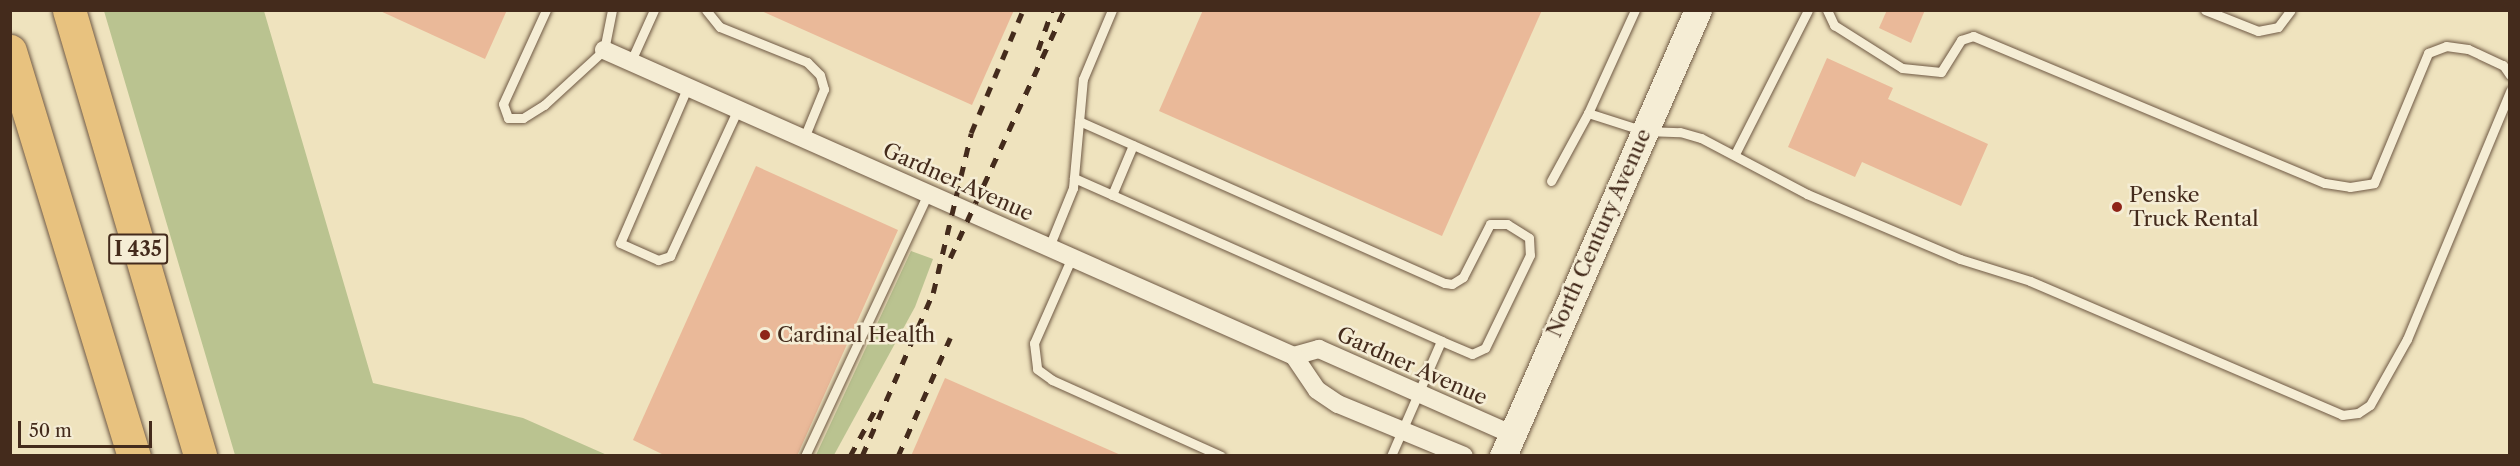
<!DOCTYPE html>
<style>
body{margin:0}
#map{position:relative;width:2520px;height:466px;overflow:hidden;background:#efe3be;font-family:"Libre Caslon Text",serif}
div>[style]{position:absolute}
.green>*{inset:0;background:#bac390}
.building>*{inset:0;background:#eab999}
.roads{filter:drop-shadow(0 0 2px #6f5944) drop-shadow(0 0 2px #6f5944)}
.lane>*{height:9px;margin:-4.5px;padding:0 4.5px;transform-origin:4.5px;border-radius:4.5px;background:#f5edd5}
.street>*{height:18px;margin:-9px;padding:0 9px;transform-origin:9px;border-radius:9px;background:#f5edd5}
.secondary>*{height:27px;margin:-13.5px;padding:0 13.5px;transform-origin:13.5px;border-radius:13.5px;background:#f5edd5}
.highway>*{height:33px;margin:-16.5px;padding:0 16.5px;transform-origin:16.5px;border-radius:16.5px;background:#e8c27f}
.rail>*{height:4.5px;margin-top:-2.25px;transform-origin:0;background:repeating-linear-gradient(90deg,#442b1c 0 10px,transparent 0 20px)}
.dots>*{width:16px;height:16px;translate:-50% -50%;box-sizing:border-box;border:3px solid #f5edd5;border-radius:50%}
span{translate:-50% -50%;white-space:nowrap;text-align:center;line-height:1.15;-webkit-text-stroke:5px #f5edd5;paint-order:stroke}
.shield-label span{padding:2px 4px;background:#f5edd5;border:2px solid;border-radius:4px;-webkit-text-stroke-width:0}
.shield-label{font-size:20px;color:#442b1c;font-weight:700}
.street-label{font-size:21px;color:#442b1c}
.poi-label{font-size:21px;color:#442b1c}
.left{translate:0 -50%;text-align:left}
.frame{position:absolute;inset:0;border:12px solid #442b1c;pointer-events:none}
.scale{position:absolute;left:18px;top:421px;width:134px;height:27px;box-sizing:border-box;border:3px solid #442b1c;border-top:0;padding-left:8px;font-size:18px;line-height:21px;white-space:nowrap;color:#442b1c;-webkit-text-stroke:4px #f5edd5;paint-order:stroke}
</style>
<div id="map">
<div class="green">
<div style="clip-path:polygon(104px 11px,264px 11px,373px 383px,523px 418px,607px 455px,235px 455px)"></div>
<div style="clip-path:polygon(911px 251px,933px 259px,915px 307px,834px 455px,816px 455px)"></div>
</div>
<div class="building">
<div style="clip-path:polygon(378px 10px,507px 10px,485px 59px)"></div>
<div style="clip-path:polygon(759px 10px,1014px 10px,972px 105px)"></div>
<div style="clip-path:polygon(1203px 10px,1542px 10px,1442px 236px,1159px 111px)"></div>
<div style="clip-path:polygon(1887px 10px,1925px 10px,1911px 43px,1879px 28px)"></div>
<div style="clip-path:polygon(1827px 58px,1893px 88px,1888px 99px,1988px 144px,1961px 206px,1862px 162px,1855px 177px,1788px 147px)"></div>
<div style="clip-path:polygon(756px 166px,898px 230px,797px 456px,666px 456px,633px 440px)"></div>
<div style="clip-path:polygon(945px 378px,1123px 456px,911px 456px)"></div>
</div>
<div class="roads">
<div class="lane">
<div style="left:546px;top:10px;width:103px;rotate:114.6deg"></div>
<div style="left:503px;top:104px;width:15px;rotate:70deg"></div>
<div style="left:508px;top:118px;width:15px"></div>
<div style="left:523px;top:118px;width:25px;rotate:-32deg"></div>
<div style="left:544px;top:105px;width:81px;rotate:-42.5deg"></div>
<div style="left:604px;top:50px;width:41px;rotate:-78.7deg"></div>
<div style="left:706px;top:10px;width:22px;rotate:51deg"></div>
<div style="left:720px;top:27px;width:94px;rotate:21.9deg"></div>
<div style="left:807px;top:62px;width:18px;rotate:45deg"></div>
<div style="left:820px;top:75px;width:15px;rotate:74deg"></div>
<div style="left:824px;top:89px;width:53px;rotate:112.2deg"></div>
<div style="left:1635px;top:10px;width:113px;rotate:114.5deg"></div>
<div style="left:1588px;top:113px;width:59px;rotate:17.8deg"></div>
<div style="left:1644px;top:131px;width:36px;rotate:2deg"></div>
<div style="left:1680px;top:132px;width:22px;rotate:16deg"></div>
<div style="left:1701px;top:138px;width:120px;rotate:27.8deg"></div>
<div style="left:1807px;top:194px;width:166px;rotate:23deg"></div>
<div style="left:1960px;top:259px;width:73px;rotate:17.4deg"></div>
<div style="left:2030px;top:281px;width:340px;rotate:23.2deg"></div>
<div style="left:2342px;top:415px;width:16px;rotate:-7deg"></div>
<div style="left:2358px;top:413px;width:14px;rotate:-34deg"></div>
<div style="left:2370px;top:405px;width:76px;rotate:-60.7deg"></div>
<div style="left:2407px;top:339px;width:269px;rotate:-67.4deg"></div>
<div style="left:1827px;top:10px;width:17px;rotate:65deg"></div>
<div style="left:1834px;top:25px;width:80px;rotate:32.3deg"></div>
<div style="left:1902px;top:68px;width:39px;rotate:6deg"></div>
<div style="left:1941px;top:72px;width:38px;rotate:-58deg"></div>
<div style="left:1961px;top:40px;width:13px;rotate:-18deg"></div>
<div style="left:1973px;top:36px;width:381px;rotate:22.7deg"></div>
<div style="left:2325px;top:183px;width:25px;rotate:9deg"></div>
<div style="left:2350px;top:187px;width:24px;rotate:-9deg"></div>
<div style="left:2374px;top:183px;width:141px;rotate:-67.4deg"></div>
<div style="left:2428px;top:53px;width:19px;rotate:-21deg"></div>
<div style="left:2446px;top:46px;width:22px;rotate:8deg"></div>
<div style="left:2468px;top:49px;width:38px;rotate:25deg"></div>
<div style="left:2503px;top:65px;width:12px;rotate:55deg"></div>
<div style="left:2205px;top:10px;width:57px;rotate:21.6deg"></div>
<div style="left:2258px;top:31px;width:20px;rotate:-11deg"></div>
<div style="left:2278px;top:27px;width:21px;rotate:-53deg"></div>
<div style="left:631px;top:61px;width:56px;rotate:-65.7deg"></div>
<div style="left:688px;top:86px;width:171px;rotate:113.4deg"></div>
<div style="left:620px;top:243px;width:42px;rotate:24.1deg"></div>
<div style="left:658px;top:260px;width:13px;rotate:-18deg"></div>
<div style="left:670px;top:256px;width:162px;rotate:-65.2deg"></div>
<div style="left:1079px;top:121px;width:400px;rotate:23.9deg"></div>
<div style="left:1445px;top:283px;width:7px;rotate:8deg"></div>
<div style="left:1452px;top:284px;width:13px;rotate:-32deg"></div>
<div style="left:1463px;top:277px;width:59px;rotate:-63deg"></div>
<div style="left:1490px;top:224px;width:17px"></div>
<div style="left:1507px;top:224px;width:26px;rotate:32deg"></div>
<div style="left:1529px;top:238px;width:17px;rotate:87deg"></div>
<div style="left:1530px;top:255px;width:103px;rotate:115.8deg"></div>
<div style="left:1485px;top:348px;width:14px;rotate:155deg"></div>
<div style="left:1472px;top:354px;width:34px;rotate:-157deg"></div>
<div style="left:1441px;top:341px;width:125px;rotate:113.5deg"></div>
<div style="left:1735px;top:154px;width:161px;rotate:-63.1deg"></div>
<div style="left:1074px;top:178px;width:402px;rotate:23.9deg"></div>
<div style="left:1551px;top:181px;width:77px;rotate:-61.4deg"></div>
<div style="left:1112px;top:195px;width:54px;rotate:-67.2deg"></div>
<div style="left:1049px;top:247px;width:64px;rotate:-67.9deg"></div>
<div style="left:1073px;top:188px;width:109px;rotate:-84.8deg"></div>
<div style="left:1083px;top:79px;width:75px;rotate:-67.2deg"></div>
<div style="left:1072px;top:257px;width:94px;rotate:113.8deg"></div>
<div style="left:1034px;top:343px;width:26px;rotate:83deg"></div>
<div style="left:1037px;top:369px;width:19px;rotate:36deg"></div>
<div style="left:1052px;top:380px;width:185px;rotate:24.2deg"></div>
<div style="left:805px;top:456px;width:290px;rotate:-64.9deg"></div>
</div>
<div class="street">
<div style="left:604px;top:50px;width:755px;rotate:23.92deg"></div>
<div style="left:1294px;top:356px;width:26px;rotate:-16deg"></div>
<div style="left:1319px;top:349px;width:210px;rotate:23.9deg"></div>
<div style="left:1294px;top:356px;width:41px;rotate:55.9deg"></div>
<div style="left:1317px;top:390px;width:25px;rotate:34deg"></div>
<div style="left:1338px;top:404px;width:136px;rotate:22.4deg"></div>
</div>
<div class="secondary">
<div style="left:1503px;top:456px;width:487px;rotate:-66.4deg"></div>
</div>
<div class="highway">
<div style="left:69px;top:10px;width:465px;rotate:73.6deg"></div>
<div style="left:10px;top:51px;width:424px;rotate:73deg"></div>
</div>
</div>
<div class="rail">
<div style="left:1038px;top:50px;width:42px;rotate:-70.7deg"></div>
<div style="left:950px;top:258px;width:273px;rotate:-65.3deg"></div>
<div style="left:850px;top:456px;width:55px;rotate:-61.6deg"></div>
<div style="left:862px;top:456px;width:178px;rotate:-66.5deg"></div>
<div style="left:933px;top:293px;width:164px;rotate:-76.6deg"></div>
<div style="left:971px;top:133px;width:134px;rotate:-67.1deg"></div>
<div style="left:898px;top:456px;width:129px;rotate:-66.2deg"></div>
</div>
<div class="dots">
<div style="left:2117px;top:207px;background:#8f2418"></div>
<div style="left:765px;top:335px;background:#8f2418"></div>
</div>
<div class="shield-label">
<span style="left:138px;top:249px">I 435</span>
</div>
<div class="street-label">
<span style="left:958px;top:182px;rotate:24deg">Gardner Avenue</span>
<span style="left:1599px;top:233px;rotate:-66deg">North Century Avenue</span>
<span style="left:1412px;top:366px;rotate:24deg">Gardner Avenue</span>
</div>
<div class="poi-label">
<span class="left" style="left:2129px;top:207px">Penske<br>Truck Rental</span>
<span class="left" style="left:777px;top:335px">Cardinal Health</span>
</div>
<div class="frame"></div>
<div class="scale">50 m</div>
</div>
